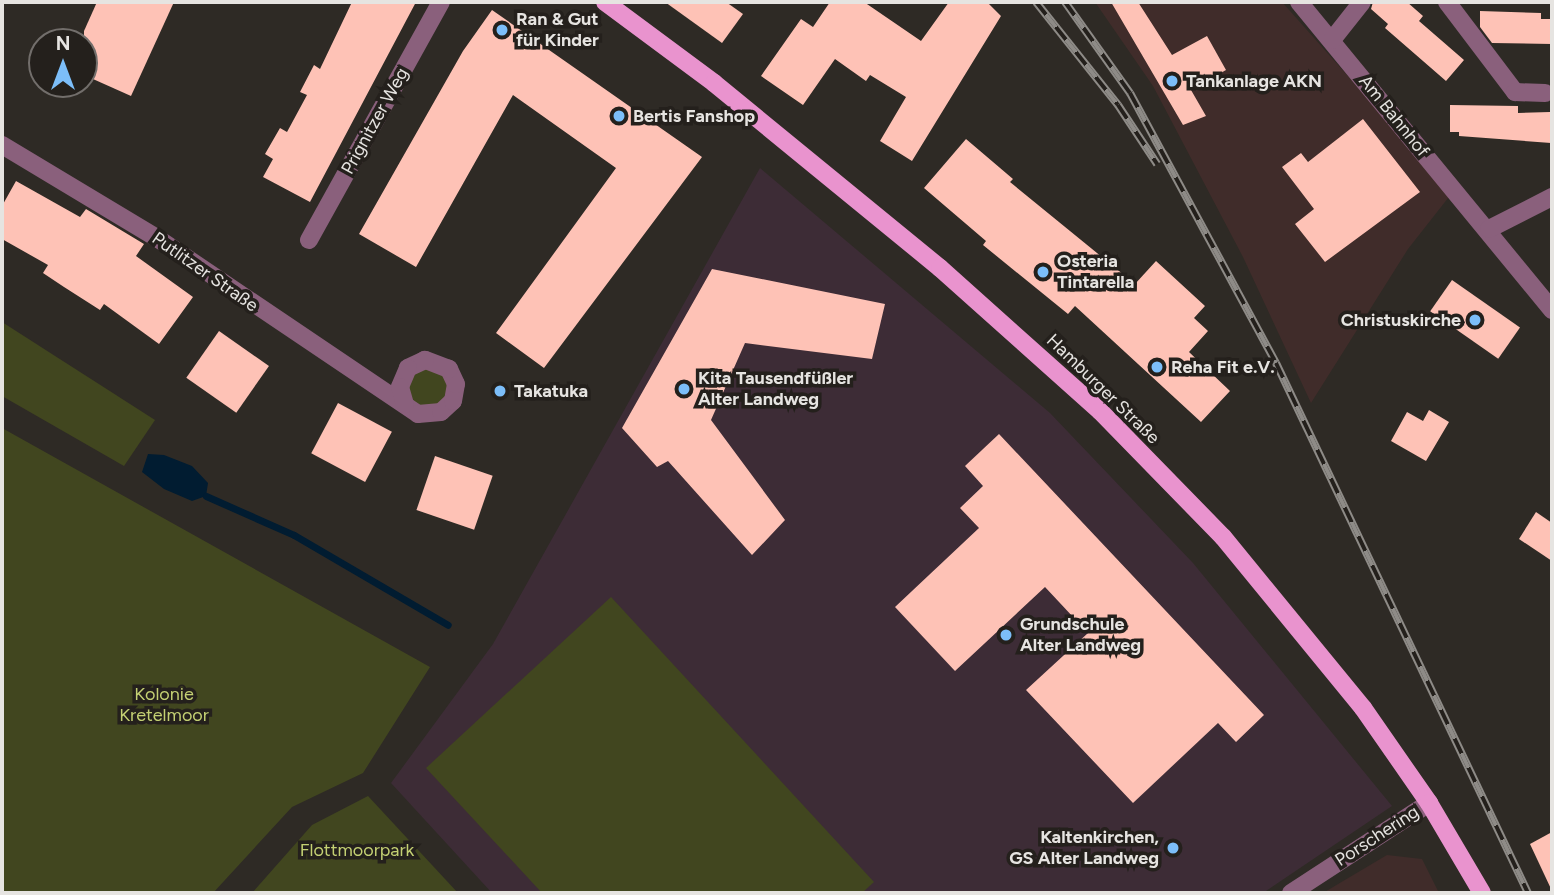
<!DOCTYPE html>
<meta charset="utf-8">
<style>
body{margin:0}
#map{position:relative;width:1554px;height:895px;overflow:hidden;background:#2e2a25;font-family:Figtree,sans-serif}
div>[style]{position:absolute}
.commercial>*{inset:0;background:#402c2a}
.education>*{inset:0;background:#3d2c36}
.green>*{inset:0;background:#41461f;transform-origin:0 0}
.water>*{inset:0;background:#011c31}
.stream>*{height:7px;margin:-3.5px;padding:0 3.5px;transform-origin:3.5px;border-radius:3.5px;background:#011c31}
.building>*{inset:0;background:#fec2b6;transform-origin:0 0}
.minor>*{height:18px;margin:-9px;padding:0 9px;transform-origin:9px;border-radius:9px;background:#8a607c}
.major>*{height:18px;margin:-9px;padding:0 9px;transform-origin:9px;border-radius:9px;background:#e993ce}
.rail>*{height:8px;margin-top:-4px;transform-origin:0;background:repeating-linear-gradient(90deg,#24201c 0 16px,#8e8b87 0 32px);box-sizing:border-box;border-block:2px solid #8e8b87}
.dots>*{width:19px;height:19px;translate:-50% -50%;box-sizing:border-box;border:4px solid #24201c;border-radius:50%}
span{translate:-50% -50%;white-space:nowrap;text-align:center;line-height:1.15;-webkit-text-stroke:7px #24201c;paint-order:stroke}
.poi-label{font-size:18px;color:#e6e4e1;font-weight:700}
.left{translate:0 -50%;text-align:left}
.right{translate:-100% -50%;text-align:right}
.street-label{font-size:18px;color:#e6e4e1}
.park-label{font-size:18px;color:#c4d073}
.frame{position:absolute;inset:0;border:4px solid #e6e4e1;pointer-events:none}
.north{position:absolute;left:28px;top:28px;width:70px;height:70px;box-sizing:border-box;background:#24201c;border:2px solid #726e6b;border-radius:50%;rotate:0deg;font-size:19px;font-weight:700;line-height:28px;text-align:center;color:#e6e4e1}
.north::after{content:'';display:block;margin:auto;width:24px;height:32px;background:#7cbef9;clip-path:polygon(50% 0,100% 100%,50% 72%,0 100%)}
</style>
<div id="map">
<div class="commercial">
<div style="clip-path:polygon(1095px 2px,1282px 2px,1452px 193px,1408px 249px,1311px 403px,1243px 257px,1153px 86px)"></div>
<div style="clip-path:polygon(1387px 855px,1422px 859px,1439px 893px,1323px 893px)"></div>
</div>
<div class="education">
<div style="clip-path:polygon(760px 168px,1050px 413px,1193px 563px,1392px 806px,1263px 893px,492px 893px,391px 783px,493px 644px)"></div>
</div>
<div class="green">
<div style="clip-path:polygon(2px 322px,155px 420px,124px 466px,2px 396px)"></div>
<div style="left:425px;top:360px;width:39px;height:41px;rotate:38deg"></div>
<div style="clip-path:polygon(2px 428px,430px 667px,363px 773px,292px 807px,213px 893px,2px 893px)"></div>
<div style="clip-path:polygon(611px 597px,874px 882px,862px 893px,542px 893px,426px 768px)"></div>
<div style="clip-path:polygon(368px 796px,458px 893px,252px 893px,312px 825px)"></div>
</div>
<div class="water">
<div style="clip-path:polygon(148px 454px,164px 455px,192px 466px,208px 483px,206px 496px,192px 501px,164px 489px,142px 472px)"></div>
</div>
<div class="stream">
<div style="left:206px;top:496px;width:96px;rotate:23.9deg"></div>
<div style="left:294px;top:535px;width:178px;rotate:30.3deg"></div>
</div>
<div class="building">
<div style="clip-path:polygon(97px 2px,174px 2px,131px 96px,84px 75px,84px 31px)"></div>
<div style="clip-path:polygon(352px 2px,416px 2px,310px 202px,263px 177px,273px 159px,265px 154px,280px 128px,287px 132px,307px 95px,300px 92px,314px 65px,320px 69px)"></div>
<div style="clip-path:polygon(665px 2px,726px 2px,743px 14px,722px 43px)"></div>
<div style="clip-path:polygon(830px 2px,864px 2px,921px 41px,949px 2px,987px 2px,1001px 16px,912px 161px,880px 141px,906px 97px,870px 75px,866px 81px,835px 59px,803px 105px,761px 76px,801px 19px,813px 27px)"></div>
<div style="clip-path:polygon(1111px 2px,1138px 2px,1172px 55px,1207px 36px,1226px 70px,1191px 90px,1206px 116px,1183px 125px)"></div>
<div style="clip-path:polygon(1373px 2px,1407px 2px,1423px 16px,1419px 21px,1464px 60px,1446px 81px,1385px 28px,1388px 24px,1371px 9px)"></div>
<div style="clip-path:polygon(492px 10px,702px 157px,544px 368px,496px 333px,616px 168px,513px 95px,416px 267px,359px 234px,463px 51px)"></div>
<div style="clip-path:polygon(1480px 11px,1541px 13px,1541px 19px,1552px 19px,1552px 44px,1492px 43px,1480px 27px)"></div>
<div style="clip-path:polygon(1450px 105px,1518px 106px,1518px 113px,1550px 112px,1551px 143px,1459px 136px,1459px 132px,1450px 132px)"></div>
<div style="clip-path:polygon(1363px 119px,1420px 192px,1325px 262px,1295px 224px,1314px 209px,1282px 167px,1301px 153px,1308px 162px)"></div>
<div style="clip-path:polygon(966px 139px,1013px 179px,1010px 182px,1135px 284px,1156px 261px,1205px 306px,1194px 318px,1208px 331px,1189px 352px,1230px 391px,1201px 422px,1075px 306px,1068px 314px,983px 245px,986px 241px,924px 188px)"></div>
<div style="clip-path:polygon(16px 181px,80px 217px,86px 209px,144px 244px,136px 256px,193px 297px,159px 344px,104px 304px,100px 310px,64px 287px,43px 273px,48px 265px,2px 239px,2px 206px)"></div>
<div style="clip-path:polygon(712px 269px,885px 304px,872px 359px,745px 343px,711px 420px,785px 520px,752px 555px,668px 461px,657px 467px,622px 428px)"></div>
<div style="left:1452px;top:280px;width:83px;height:38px;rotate:35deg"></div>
<div style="left:219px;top:331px;width:61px;height:57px;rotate:35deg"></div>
<div style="left:338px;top:403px;width:61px;height:57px;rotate:28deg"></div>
<div style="clip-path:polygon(1429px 410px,1449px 422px,1426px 461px,1391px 441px,1407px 412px,1423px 421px)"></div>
<div style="clip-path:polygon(999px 434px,1264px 715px,1236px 742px,1218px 723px,1133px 803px,1026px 690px,1088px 633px,1045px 587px,955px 671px,895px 607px,979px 528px,960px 508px,983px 486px,965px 466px)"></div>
<div style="left:435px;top:456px;width:61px;height:57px;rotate:19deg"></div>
<div style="clip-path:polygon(1536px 512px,1552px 523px,1552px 561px,1519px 539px)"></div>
<div style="clip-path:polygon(1552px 832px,1552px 891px,1530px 844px)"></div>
</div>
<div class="minor">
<div style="left:1299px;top:2px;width:399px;rotate:50.6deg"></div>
<div style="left:1447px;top:2px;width:113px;rotate:52.9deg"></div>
<div style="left:1515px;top:92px;width:30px;rotate:2deg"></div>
<div style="left:1332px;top:40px;width:48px;rotate:-51.7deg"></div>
<div style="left:2px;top:145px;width:184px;rotate:31deg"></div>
<div style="left:160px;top:240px;width:311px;rotate:34deg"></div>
<div style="left:418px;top:414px;width:23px;rotate:-5deg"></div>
<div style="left:441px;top:412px;width:16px;rotate:-43deg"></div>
<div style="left:453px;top:401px;width:17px;rotate:-80deg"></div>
<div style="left:456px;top:384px;width:17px;rotate:-115deg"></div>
<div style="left:449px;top:369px;width:26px;rotate:-159deg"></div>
<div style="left:425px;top:360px;width:19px;rotate:155deg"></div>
<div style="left:408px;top:368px;width:21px;rotate:113deg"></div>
<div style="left:400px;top:387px;width:18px;rotate:74deg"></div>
<div style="left:1489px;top:229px;width:71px;rotate:-26.9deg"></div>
<div style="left:309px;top:240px;width:272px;rotate:-61deg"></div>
<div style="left:1291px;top:893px;width:165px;rotate:-33.1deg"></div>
</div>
<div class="major">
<div style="left:605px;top:2px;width:136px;rotate:36.6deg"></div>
<div style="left:714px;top:83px;width:292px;rotate:39.3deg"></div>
<div style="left:940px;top:268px;width:215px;rotate:41.8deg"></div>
<div style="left:1100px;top:411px;width:176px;rotate:45.7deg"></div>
<div style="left:1223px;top:537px;width:221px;rotate:50.7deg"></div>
<div style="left:1363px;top:708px;width:116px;rotate:55.2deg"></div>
<div style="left:1429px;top:803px;width:104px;rotate:59.5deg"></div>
</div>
<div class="rail">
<div style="left:1036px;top:2px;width:132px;rotate:51.5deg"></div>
<div style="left:1118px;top:105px;width:71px;rotate:56.5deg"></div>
<div style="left:1065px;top:2px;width:112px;rotate:54.5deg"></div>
<div style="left:1130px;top:93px;width:307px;rotate:61.6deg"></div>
<div style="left:1276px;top:363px;width:587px;rotate:64.57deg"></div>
</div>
<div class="dots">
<div style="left:502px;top:30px;background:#7cbef9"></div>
<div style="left:1172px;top:81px;background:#7cbef9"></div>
<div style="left:619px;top:116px;background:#7cbef9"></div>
<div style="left:1043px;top:272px;background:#7cbef9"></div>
<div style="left:1475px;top:320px;background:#7cbef9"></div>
<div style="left:1157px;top:367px;background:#7cbef9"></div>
<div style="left:684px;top:389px;background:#7cbef9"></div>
<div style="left:500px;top:391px;background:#7cbef9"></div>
<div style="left:1006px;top:635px;background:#7cbef9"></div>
<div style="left:1173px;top:848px;background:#7cbef9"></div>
</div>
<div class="poi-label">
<span class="left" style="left:516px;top:30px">Ran &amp; Gut<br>für Kinder</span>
<span class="left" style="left:1186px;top:81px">Tankanlage AKN</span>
<span class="left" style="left:633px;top:116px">Bertis Fanshop</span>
<span class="left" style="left:1057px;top:272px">Osteria<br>Tintarella</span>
<span class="right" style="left:1461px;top:320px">Christuskirche</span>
<span class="left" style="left:1171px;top:367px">Reha Fit e.V.</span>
<span class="left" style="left:698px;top:389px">Kita Tausendfüßler<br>Alter Landweg</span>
<span class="left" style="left:514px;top:391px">Takatuka</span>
<span class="left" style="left:1020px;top:635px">Grundschule<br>Alter Landweg</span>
<span class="right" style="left:1159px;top:848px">Kaltenkirchen,<br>GS Alter Landweg</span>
</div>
<div class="street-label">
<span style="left:1394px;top:116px;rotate:51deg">Am Bahnhof</span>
<span style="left:375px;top:121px;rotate:-61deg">Prignitzer Weg</span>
<span style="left:205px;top:272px;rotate:35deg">Putlitzer Straße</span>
<span style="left:1103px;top:389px;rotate:44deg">Hamburger Straße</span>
<span style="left:1377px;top:836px;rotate:-33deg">Porschering</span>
</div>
<div class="park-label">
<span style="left:164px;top:705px">Kolonie<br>Kretelmoor</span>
<span style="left:357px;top:850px">Flottmoorpark</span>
</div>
<div class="frame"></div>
<div class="north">N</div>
</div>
